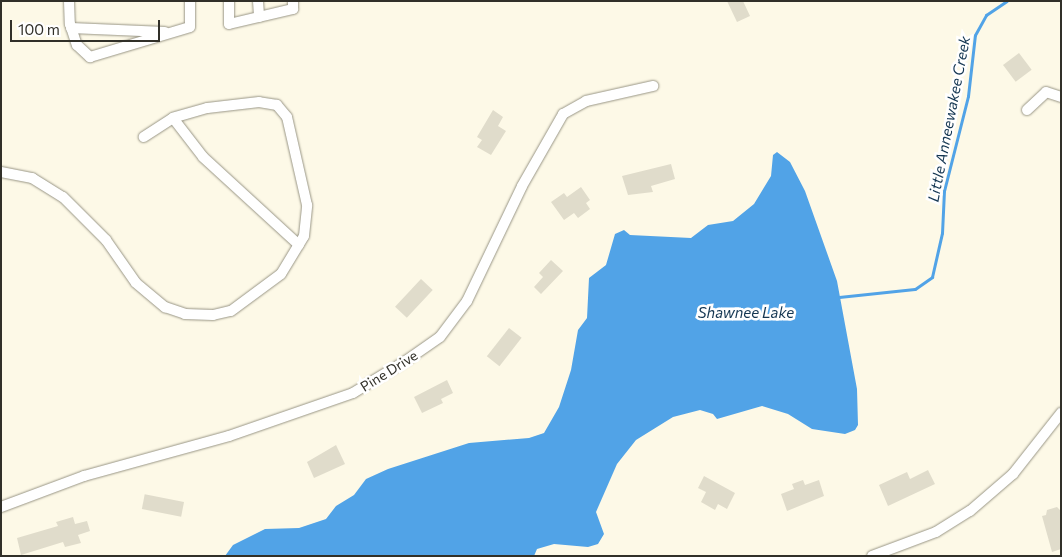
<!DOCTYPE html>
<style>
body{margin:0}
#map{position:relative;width:1062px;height:557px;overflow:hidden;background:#fdf9e7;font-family:Commissioner,sans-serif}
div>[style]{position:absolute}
.water>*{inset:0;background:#51a3e7}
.stream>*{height:3px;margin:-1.5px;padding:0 1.5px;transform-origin:1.5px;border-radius:1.5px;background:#51a3e7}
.building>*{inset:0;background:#e0dccb;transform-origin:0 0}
.roads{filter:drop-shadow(0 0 1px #999686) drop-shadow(0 0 1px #999686)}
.minor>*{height:10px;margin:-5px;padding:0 5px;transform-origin:5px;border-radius:5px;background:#fff}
span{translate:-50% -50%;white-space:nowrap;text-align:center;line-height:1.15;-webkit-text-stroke:5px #fff;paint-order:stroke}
.street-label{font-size:14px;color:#313029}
.water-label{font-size:15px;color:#143652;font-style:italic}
.frame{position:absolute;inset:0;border:2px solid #313029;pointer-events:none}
.scale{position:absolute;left:10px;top:20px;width:150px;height:22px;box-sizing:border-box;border:2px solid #313029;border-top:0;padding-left:6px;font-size:15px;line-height:18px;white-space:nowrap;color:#313029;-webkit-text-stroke:4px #fff;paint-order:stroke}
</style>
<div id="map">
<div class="water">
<div style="clip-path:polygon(777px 152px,790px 162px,805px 191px,837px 281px,857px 389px,858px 425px,855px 430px,845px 434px,812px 429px,788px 414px,762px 406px,717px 419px,713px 414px,700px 410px,673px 417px,636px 440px,617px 464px,596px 512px,604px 534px,598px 544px,588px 547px,554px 544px,537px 549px,534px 556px,225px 556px,233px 545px,265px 529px,299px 528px,326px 519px,336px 506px,354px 495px,366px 479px,388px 469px,469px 443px,529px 438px,544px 433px,559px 407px,571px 370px,578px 330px,587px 318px,589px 278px,606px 265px,615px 234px,624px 230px,630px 235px,691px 238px,708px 225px,733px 221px,754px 204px,771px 176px,773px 155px)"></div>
</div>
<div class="stream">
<div style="left:839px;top:297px;width:76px;rotate:-6deg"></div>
<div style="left:915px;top:289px;width:21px;rotate:-35deg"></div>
<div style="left:932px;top:277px;width:45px;rotate:-77.2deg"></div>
<div style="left:942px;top:233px;width:42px;rotate:-87.3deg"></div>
<div style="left:944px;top:191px;width:98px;rotate:-75.8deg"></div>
<div style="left:968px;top:96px;width:61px;rotate:-83.5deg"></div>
<div style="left:975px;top:35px;width:23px;rotate:-61deg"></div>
<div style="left:986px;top:15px;width:25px;rotate:-34deg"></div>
</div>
<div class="building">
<div style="clip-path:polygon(727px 1px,743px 1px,750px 16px,737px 22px)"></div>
<div style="left:1019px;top:53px;width:21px;height:20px;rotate:53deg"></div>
<div style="clip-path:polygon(493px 110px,503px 117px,498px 126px,506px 131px,491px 155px,477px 147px,482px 140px,477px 137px)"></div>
<div style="clip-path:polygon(671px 164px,675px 179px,651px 186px,653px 192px,628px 195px,622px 176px)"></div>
<div style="clip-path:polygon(581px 187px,590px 200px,586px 203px,590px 209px,578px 218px,574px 213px,564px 220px,551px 202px,564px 193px,567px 197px)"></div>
<div style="clip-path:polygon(551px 260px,563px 271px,541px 294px,534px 287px,543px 277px,539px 273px)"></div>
<div style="left:421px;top:279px;width:16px;height:38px;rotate:43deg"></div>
<div style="left:509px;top:328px;width:16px;height:36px;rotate:38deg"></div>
<div style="clip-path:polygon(447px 380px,453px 393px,441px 399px,443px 403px,422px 413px,414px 397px)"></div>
<div style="clip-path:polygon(336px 445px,345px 464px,314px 478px,307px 462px)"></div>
<div style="clip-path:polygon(928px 470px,935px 484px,888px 506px,879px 485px,907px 472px,910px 479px)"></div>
<div style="clip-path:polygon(704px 476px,735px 493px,727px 509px,718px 504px,715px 510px,701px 502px,706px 492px,698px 488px)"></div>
<div style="clip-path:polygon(803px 480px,805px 485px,819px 480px,824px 496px,787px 511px,781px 494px,794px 489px,792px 484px)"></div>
<div style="left:184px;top:502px;width:15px;height:40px;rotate:101deg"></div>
<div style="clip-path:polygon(1057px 507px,1061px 511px,1061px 549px,1052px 552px,1042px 516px,1046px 515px,1047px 510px)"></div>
<div style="clip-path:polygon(73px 517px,75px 524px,87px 521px,90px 531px,78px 535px,81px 543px,65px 547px,63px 542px,21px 555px,17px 538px,58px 526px,56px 522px)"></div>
</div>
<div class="roads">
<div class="minor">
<div style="left:69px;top:1px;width:23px;rotate:88deg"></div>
<div style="left:70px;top:24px;width:22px;rotate:72deg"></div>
<div style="left:77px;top:45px;width:18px;rotate:43deg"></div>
<div style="left:90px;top:57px;width:104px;rotate:-16.7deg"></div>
<div style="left:190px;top:27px;width:26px;rotate:-90deg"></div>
<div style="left:229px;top:1px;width:23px;rotate:90deg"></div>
<div style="left:229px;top:24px;width:66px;rotate:-13.2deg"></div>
<div style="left:293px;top:9px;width:8px;rotate:-90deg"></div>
<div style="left:258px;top:1px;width:16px;rotate:86deg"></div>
<div style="left:71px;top:28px;width:94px;rotate:2.4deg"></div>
<div style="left:1027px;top:110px;width:26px;rotate:-43deg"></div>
<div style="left:1046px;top:92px;width:16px;rotate:18deg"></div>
<div style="left:173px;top:118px;width:49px;rotate:52.4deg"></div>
<div style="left:203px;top:157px;width:130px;rotate:42.5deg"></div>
<div style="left:1px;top:172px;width:32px;rotate:11deg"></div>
<div style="left:32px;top:178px;width:36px;rotate:32deg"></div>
<div style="left:63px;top:197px;width:61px;rotate:45deg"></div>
<div style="left:106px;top:240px;width:52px;rotate:55.1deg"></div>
<div style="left:136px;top:283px;width:38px;rotate:40deg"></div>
<div style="left:165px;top:307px;width:21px;rotate:19deg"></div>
<div style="left:185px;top:314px;width:28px;rotate:2deg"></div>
<div style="left:213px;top:315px;width:18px;rotate:-13deg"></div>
<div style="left:231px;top:311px;width:62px;rotate:-36.5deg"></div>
<div style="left:281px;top:274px;width:44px;rotate:-58.8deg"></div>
<div style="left:304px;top:236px;width:31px;rotate:-84deg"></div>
<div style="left:307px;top:205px;width:90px;rotate:-102.8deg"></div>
<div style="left:287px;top:117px;width:16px;rotate:-130deg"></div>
<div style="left:277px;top:105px;width:18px;rotate:-171deg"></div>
<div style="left:259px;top:102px;width:52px;rotate:173.4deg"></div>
<div style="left:207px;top:108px;width:35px;rotate:164deg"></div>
<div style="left:173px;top:118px;width:35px;rotate:147deg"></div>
<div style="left:1px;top:507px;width:89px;rotate:-20.5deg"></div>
<div style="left:84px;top:476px;width:150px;rotate:-15.4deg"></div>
<div style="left:229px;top:436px;width:131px;rotate:-19.1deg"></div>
<div style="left:353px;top:393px;width:63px;rotate:-31.4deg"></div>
<div style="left:407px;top:360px;width:40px;rotate:-34.9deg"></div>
<div style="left:440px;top:337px;width:45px;rotate:-53.1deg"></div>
<div style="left:467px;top:301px;width:127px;rotate:-64.4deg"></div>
<div style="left:522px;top:186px;width:83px;rotate:-60.3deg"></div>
<div style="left:563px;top:114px;width:26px;rotate:-29deg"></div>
<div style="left:586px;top:101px;width:69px;rotate:-12.6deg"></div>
<div style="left:872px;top:556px;width:68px;rotate:-20.6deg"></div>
<div style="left:936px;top:532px;width:40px;rotate:-32deg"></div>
<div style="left:970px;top:511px;width:57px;rotate:-40.7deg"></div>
<div style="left:1013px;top:474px;width:78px;rotate:-51.8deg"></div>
</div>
</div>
<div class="street-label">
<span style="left:389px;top:371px;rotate:-32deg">Pine Drive</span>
</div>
<div class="water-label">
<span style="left:949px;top:119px;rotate:-79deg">Little Anneewakee Creek</span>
<span style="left:746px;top:313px">Shawnee Lake</span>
</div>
<div class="frame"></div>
<div class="scale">100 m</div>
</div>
